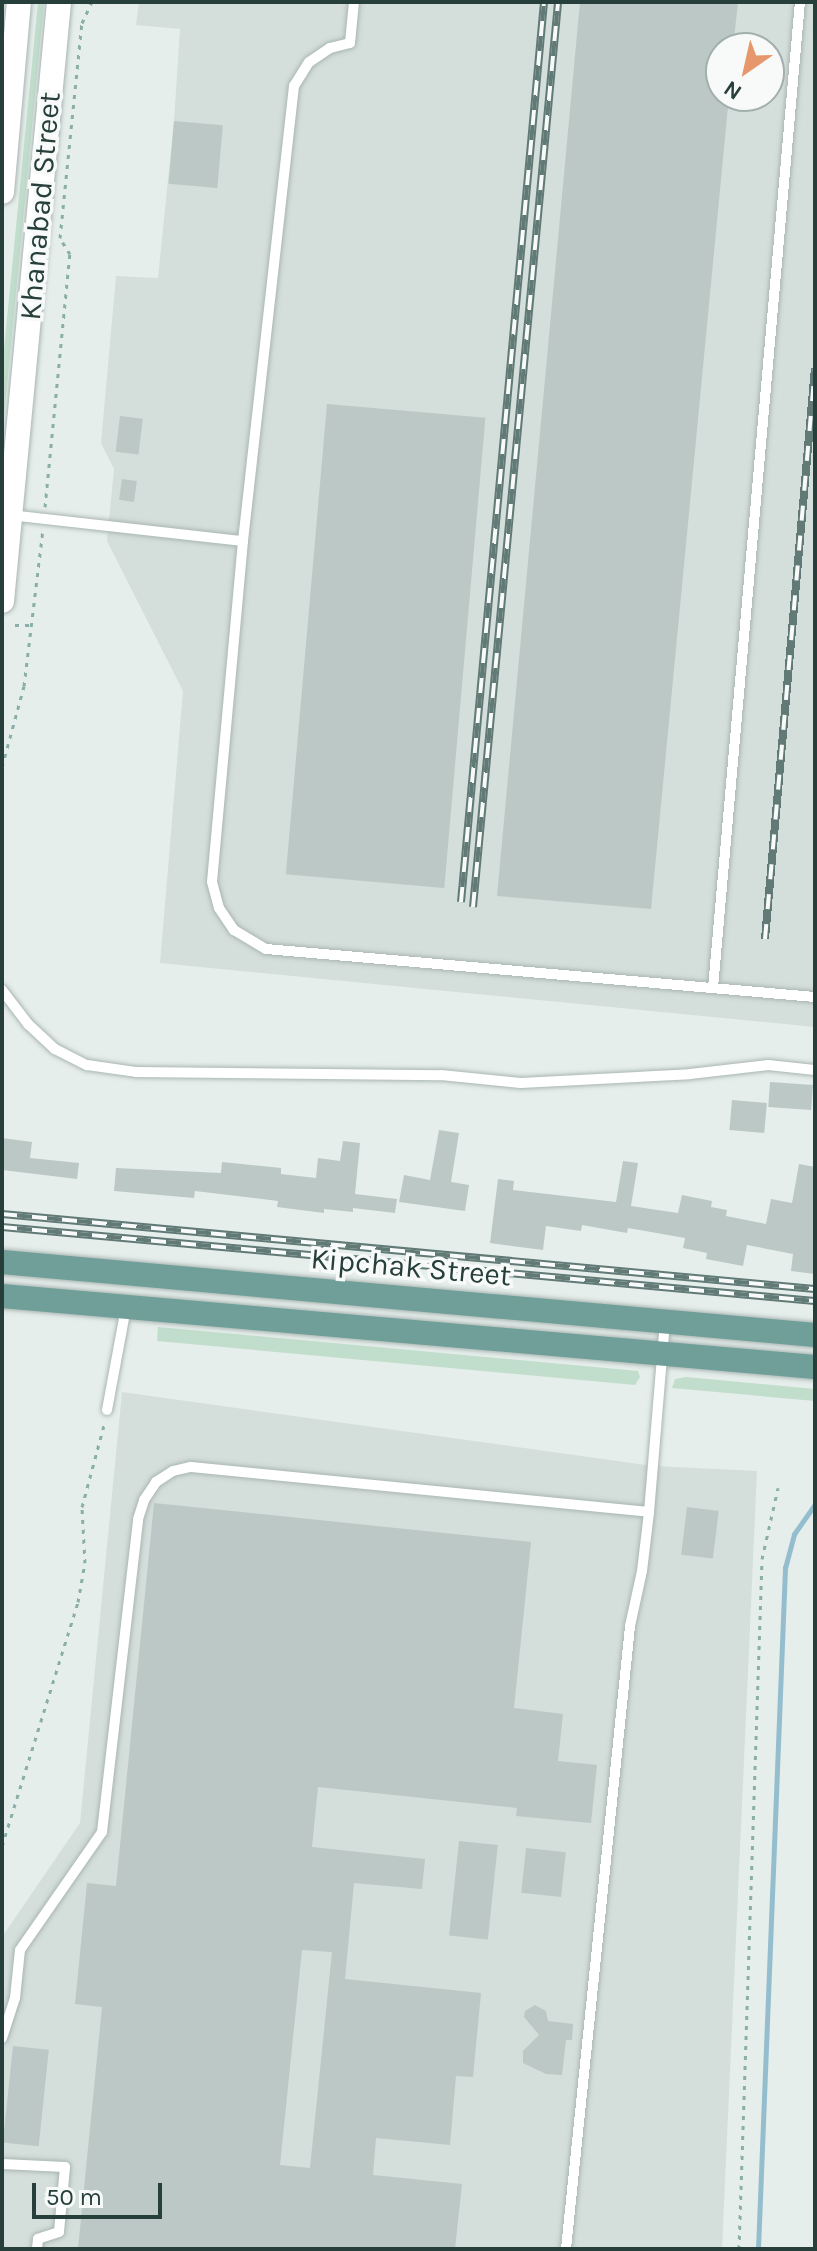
<!DOCTYPE html>
<style>
body{margin:0}
#map{position:relative;width:817px;height:2251px;overflow:hidden;background:#e6eeeb;font-family:Karla,sans-serif}
div>[style]{position:absolute}
.built>*{inset:0;background:#d4deda}
.green>*{inset:0;background:#c1ddcc}
.stream>*{height:5px;margin:-2.5px;padding:0 2.5px;transform-origin:2.5px;border-radius:2.5px;background:#94becd}
.building>*{inset:0;background:#bcc8c5;transform-origin:0 0}
.path>*{height:3px;margin-top:-1.5px;transform-origin:0;background:repeating-linear-gradient(90deg,#89afa7 0 4px,transparent 0 10px)}
.roads{filter:drop-shadow(0 0 2px #a9b6b3) drop-shadow(0 0 2px #a9b6b3)}
.lane>*{height:10px;margin:-5px;padding:0 5px;transform-origin:5px;border-radius:5px;background:#fff}
.secondary>*{height:24px;margin:-12px;padding:0 12px;transform-origin:12px;border-radius:12px;background:#fff}
.primary>*{height:24px;margin:-12px;padding:0 12px;transform-origin:12px;border-radius:12px;background:#6f9f98}
.rail>*{height:8px;margin-top:-4px;transform-origin:0;background:repeating-linear-gradient(90deg,#f7faf9 0 15px,#617a76 0 30px);box-sizing:border-box;border-block:2px solid #617a76}
span{translate:-50% -50%;white-space:nowrap;text-align:center;line-height:1.15;-webkit-text-stroke:7px #f7faf9;paint-order:stroke}
.street-label{font-size:30px;color:#263f3b}
.frame{position:absolute;inset:0;border:4px solid #263f3b;pointer-events:none}
.north{position:absolute;left:705px;top:32px;width:80px;height:80px;box-sizing:border-box;background:#f7faf9;border:2px solid #a3afad;border-radius:50%;rotate:214deg;font-size:22px;font-weight:700;line-height:32px;text-align:center;color:#263f3b}
.north::after{content:'';display:block;margin:auto;width:28px;height:36px;background:#e7976c;clip-path:polygon(50% 0,100% 100%,50% 72%,0 100%)}
.scale{position:absolute;left:32px;top:2183px;width:130px;height:36px;box-sizing:border-box;border:4px solid #263f3b;border-top:0;padding-left:10px;font-size:24px;line-height:28px;white-space:nowrap;color:#263f3b;-webkit-text-stroke:6px #f7faf9;paint-order:stroke}
</style>
<div id="map">
<div class="built">
<div style="clip-path:polygon(evenodd,139px 2px,815px 2px,815px 1027px,160px 963px,183px 691px,107px 541px,114px 469px,101px 443px,116px 276px,158px 278px,174px 121px,180px 29px,136px 25px,139px 2px,721px 48px,769px 48px,769px 96px,721px 96px,721px 48px)"></div>
<div style="clip-path:polygon(122px 1392px,653px 1466px,757px 1471px,722px 2249px,2px 2249px,2px 1937px,80px 1823px)"></div>
</div>
<div class="green">
<div style="clip-path:polygon(38px 2px,44px 2px,2px 437px,2px 370px)"></div>
<div style="clip-path:polygon(158px 1327px,638px 1371px,640px 1377px,635px 1385px,157px 1341px)"></div>
<div style="clip-path:polygon(686px 1377px,815px 1389px,815px 1401px,672px 1388px,675px 1379px)"></div>
</div>
<div class="stream">
<div style="left:758px;top:2249px;width:682px;rotate:-87.73deg"></div>
<div style="left:785px;top:1568px;width:35px;rotate:-75deg"></div>
<div style="left:794px;top:1534px;width:37px;rotate:-55deg"></div>
</div>
<div class="building">
<div style="clip-path:polygon(580px 2px,738px 2px,733px 48px,721px 48px,721px 96px,729px 96px,651px 909px,497px 896px)"></div>
<div style="left:174px;top:121px;width:49px;height:63px;rotate:5deg"></div>
<div style="left:327px;top:404px;width:159px;height:472px;rotate:5deg"></div>
<div style="left:120px;top:416px;width:23px;height:36px;rotate:7deg"></div>
<div style="left:122px;top:479px;width:15px;height:21px;rotate:8deg"></div>
<div style="left:770px;top:1082px;width:43px;height:25px;rotate:4deg"></div>
<div style="left:732px;top:1100px;width:35px;height:30px;rotate:5deg"></div>
<div style="clip-path:polygon(439px 1130px,459px 1133px,451px 1182px,469px 1185px,465px 1211px,399px 1202px,404px 1175px,430px 1180px)"></div>
<div style="clip-path:polygon(2px 1138px,32px 1142px,30px 1158px,79px 1163px,77px 1179px,2px 1170px)"></div>
<div style="clip-path:polygon(343px 1141px,360px 1143px,355px 1194px,397px 1199px,395px 1213px,353px 1208px,353px 1212px,324px 1209px,324px 1213px,277px 1207px,278px 1201px,195px 1191px,194px 1198px,114px 1191px,116px 1168px,221px 1173px,222px 1162px,281px 1168px,281px 1174px,316px 1178px,318px 1158px,340px 1161px)"></div>
<div style="clip-path:polygon(623px 1161px,638px 1163px,631px 1206px,678px 1213px,682px 1195px,712px 1201px,711px 1207px,727px 1210px,726px 1216px,766px 1224px,771px 1199px,792px 1203px,799px 1164px,815px 1167px,815px 1274px,791px 1271px,793px 1254px,747px 1245px,743px 1266px,706px 1259px,707px 1253px,683px 1248px,685px 1238px,628px 1228px,627px 1233px,582px 1225px,581px 1231px,546px 1226px,543px 1250px,490px 1243px,498px 1179px,514px 1181px,513px 1190px,616px 1202px)"></div>
<div style="clip-path:polygon(evenodd,154px 1503px,531px 1542px,514px 1708px,563px 1714px,558px 1761px,597px 1765px,591px 1823px,516px 1816px,517px 1808px,318px 1787px,312px 1847px,425px 1859px,422px 1889px,354px 1883px,345px 1979px,481px 1993px,473px 2077px,456px 2076px,450px 2145px,376px 2138px,373px 2175px,462px 2184px,455px 2249px,78px 2249px,102px 2007px,75px 2004px,87px 1883px,116px 1886px,154px 1503px,302px 1950px,332px 1952px,310px 2168px,280px 2165px,302px 1950px)"></div>
<div style="left:687px;top:1507px;width:32px;height:48px;rotate:7deg"></div>
<div style="left:459px;top:1841px;width:39px;height:95px;rotate:6deg"></div>
<div style="left:526px;top:1848px;width:40px;height:45px;rotate:6deg"></div>
<div style="clip-path:polygon(535px 2005px,546px 2011px,548px 2021px,573px 2024px,572px 2040px,566px 2040px,562px 2075px,546px 2074px,523px 2063px,523px 2051px,539px 2035px,524px 2017px,525px 2011px)"></div>
<div style="left:13px;top:2046px;width:36px;height:97px;rotate:6deg"></div>
</div>
<div class="path">
<div style="left:45px;top:507px;width:254px;rotate:-84.4deg"></div>
<div style="left:70px;top:254px;width:19px;rotate:-122deg"></div>
<div style="left:60px;top:238px;width:216px;rotate:-84.2deg"></div>
<div style="left:82px;top:23px;width:23px;rotate:-65deg"></div>
<div style="left:15px;top:625px;width:16px"></div>
<div style="left:2px;top:767px;width:84px;rotate:-74.8deg"></div>
<div style="left:24px;top:686px;width:157px;rotate:-83.1deg"></div>
<div style="left:2px;top:1846px;width:256px;rotate:-72.7deg"></div>
<div style="left:78px;top:1602px;width:40px;rotate:-80deg"></div>
<div style="left:85px;top:1563px;width:56px;rotate:-93.1deg"></div>
<div style="left:82px;top:1507px;width:89px;rotate:-75deg"></div>
<div style="left:739px;top:2249px;width:690px;rotate:-88.09deg"></div>
<div style="left:762px;top:1559px;width:73px;rotate:-77.3deg"></div>
</div>
<div class="roads">
<div class="lane">
<div style="left:354px;top:2px;width:41px;rotate:95.6deg"></div>
<div style="left:350px;top:43px;width:21px;rotate:166deg"></div>
<div style="left:330px;top:48px;width:25px;rotate:146deg"></div>
<div style="left:309px;top:62px;width:28px;rotate:122deg"></div>
<div style="left:294px;top:86px;width:458px;rotate:96.4deg"></div>
<div style="left:243px;top:541px;width:342px;rotate:95.2deg"></div>
<div style="left:212px;top:882px;width:27px;rotate:75deg"></div>
<div style="left:219px;top:908px;width:27px;rotate:56deg"></div>
<div style="left:234px;top:930px;width:37px;rotate:31deg"></div>
<div style="left:266px;top:949px;width:551px;rotate:5deg"></div>
<div style="left:10px;top:515px;width:234px;rotate:6.4deg"></div>
<div style="left:713px;top:988px;width:990px;rotate:-84.96deg"></div>
<div style="left:2px;top:990px;width:43px;rotate:52.6deg"></div>
<div style="left:28px;top:1024px;width:37px;rotate:43deg"></div>
<div style="left:55px;top:1049px;width:36px;rotate:27deg"></div>
<div style="left:87px;top:1065px;width:49px;rotate:8.1deg"></div>
<div style="left:136px;top:1072px;width:305px;rotate:0.6deg"></div>
<div style="left:441px;top:1075px;width:80px;rotate:5.7deg"></div>
<div style="left:521px;top:1083px;width:169px;rotate:-3deg"></div>
<div style="left:690px;top:1074px;width:79px;rotate:-6.6deg"></div>
<div style="left:768px;top:1065px;width:47px;rotate:6.1deg"></div>
<div style="left:107px;top:1410px;width:105px;rotate:-79.5deg"></div>
<div style="left:2px;top:2038px;width:42px;rotate:-72deg"></div>
<div style="left:15px;top:1998px;width:48px;rotate:-84.1deg"></div>
<div style="left:20px;top:1950px;width:144px;rotate:-55.2deg"></div>
<div style="left:102px;top:1832px;width:315px;rotate:-83.4deg"></div>
<div style="left:138px;top:1519px;width:20px;rotate:-72deg"></div>
<div style="left:144px;top:1500px;width:22px;rotate:-56deg"></div>
<div style="left:156px;top:1482px;width:20px;rotate:-33deg"></div>
<div style="left:173px;top:1471px;width:18px;rotate:-13deg"></div>
<div style="left:191px;top:1467px;width:460px;rotate:5.6deg"></div>
<div style="left:2px;top:2164px;width:63px;rotate:2.7deg"></div>
<div style="left:65px;top:2167px;width:65px;rotate:95.3deg"></div>
<div style="left:59px;top:2232px;width:22px;rotate:162deg"></div>
<div style="left:38px;top:2239px;width:10px;rotate:96deg"></div>
<div style="left:566px;top:2249px;width:626px;rotate:-84.13deg"></div>
<div style="left:630px;top:1626px;width:56px;rotate:-77.7deg"></div>
<div style="left:642px;top:1571px;width:59px;rotate:-83.2deg"></div>
<div style="left:649px;top:1512px;width:191px;rotate:-85.2deg"></div>
</div>
<div class="secondary">
<div style="left:2px;top:192px;width:191px;rotate:-84.9deg"></div>
<div style="left:2px;top:601px;width:602px;rotate:-84.56deg"></div>
</div>
<div class="primary">
<div style="left:2px;top:1262px;width:816px;rotate:5.13deg"></div>
<div style="left:2px;top:1296px;width:816px;rotate:4.99deg"></div>
</div>
</div>
<div class="rail">
<div style="left:461px;top:902px;width:904px;rotate:-84.73deg"></div>
<div style="left:473px;top:907px;width:909px;rotate:-84.63deg"></div>
<div style="left:765px;top:939px;width:573px;rotate:-85deg"></div>
<div style="left:2px;top:1214px;width:816px;rotate:5.27deg"></div>
<div style="left:2px;top:1227px;width:816px;rotate:5.2deg"></div>
</div>
<div class="street-label">
<span style="left:40px;top:206px;rotate:-85deg">Khanabad Street</span>
<span style="left:411px;top:1267px;rotate:5deg">Kipchak Street</span>
</div>
<div class="frame"></div>
<div class="north">N</div>
<div class="scale">50 m</div>
</div>
